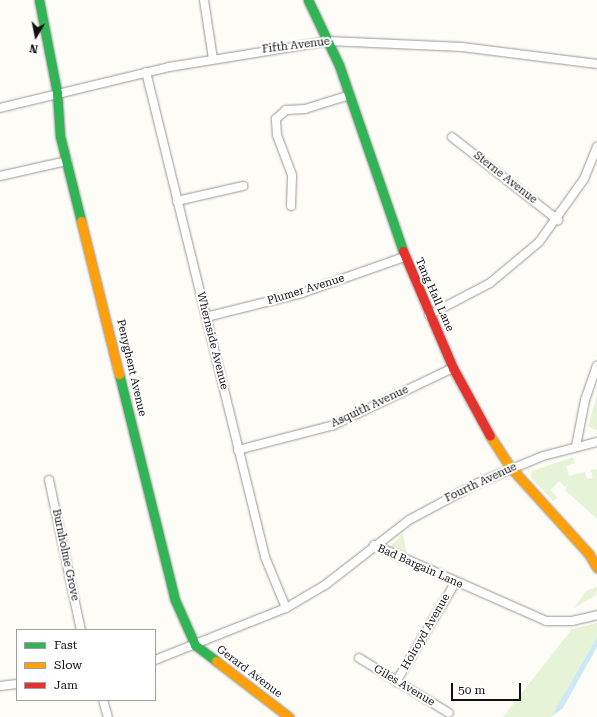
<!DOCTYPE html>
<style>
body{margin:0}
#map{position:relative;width:597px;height:717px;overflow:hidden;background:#fdfcf7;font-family:"Roboto Serif",serif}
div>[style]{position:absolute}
.green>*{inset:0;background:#e7f3d7}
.water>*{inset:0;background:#cde8f7}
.roads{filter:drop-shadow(0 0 1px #979795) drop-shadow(0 0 1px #979795)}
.street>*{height:8px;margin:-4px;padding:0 4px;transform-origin:4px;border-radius:4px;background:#fffffe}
.fast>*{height:9px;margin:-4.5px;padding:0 4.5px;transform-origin:4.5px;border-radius:4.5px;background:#30b455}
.slow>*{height:9px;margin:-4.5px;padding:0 4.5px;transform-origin:4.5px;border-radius:4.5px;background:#ff9f0a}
.jam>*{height:9px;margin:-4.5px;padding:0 4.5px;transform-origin:4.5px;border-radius:4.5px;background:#e5322d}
span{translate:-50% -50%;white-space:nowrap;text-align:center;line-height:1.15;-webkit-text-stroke:4px #fff;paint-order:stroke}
.street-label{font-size:11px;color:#111}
.legend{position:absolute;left:16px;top:629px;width:140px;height:72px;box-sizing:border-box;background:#fff;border:1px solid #a0a0a0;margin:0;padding:5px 7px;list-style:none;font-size:12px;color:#111}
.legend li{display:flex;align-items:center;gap:8px;height:20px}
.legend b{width:20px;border:1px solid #a0a0a0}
.north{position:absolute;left:16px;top:16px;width:40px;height:40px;-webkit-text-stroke:3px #fff;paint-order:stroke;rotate:190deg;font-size:11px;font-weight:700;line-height:16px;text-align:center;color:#111}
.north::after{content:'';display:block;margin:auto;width:14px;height:18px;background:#111;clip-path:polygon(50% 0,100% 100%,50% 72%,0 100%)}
.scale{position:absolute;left:451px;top:683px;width:70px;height:18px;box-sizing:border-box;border:2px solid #111;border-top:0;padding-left:5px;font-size:12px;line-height:14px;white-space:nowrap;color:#111;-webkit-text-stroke:3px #fff;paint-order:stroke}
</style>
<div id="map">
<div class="green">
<div style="clip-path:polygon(597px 395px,597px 430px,595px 430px,588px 426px)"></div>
<div style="clip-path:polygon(573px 457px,575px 463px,566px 466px,569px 476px,585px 472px,587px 479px,593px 478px,591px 470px,597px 469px,597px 519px,565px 490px,568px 484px,565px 487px,559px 481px,550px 490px,558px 498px,553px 501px,531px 478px,532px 471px)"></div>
<div style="clip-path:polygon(403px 533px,407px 556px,390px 547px)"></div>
<div style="clip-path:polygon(597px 587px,596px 595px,574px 608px,586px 591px)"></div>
<div style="clip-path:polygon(597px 623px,597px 637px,551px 717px,503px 717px,572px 629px)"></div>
</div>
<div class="water">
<div style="clip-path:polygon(597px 637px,597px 647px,563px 708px,551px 717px)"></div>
</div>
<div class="roads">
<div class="street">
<div style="left:204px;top:0;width:60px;rotate:81.3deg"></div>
<div style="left:146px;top:72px;width:499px;rotate:76.2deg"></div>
<div style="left:265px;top:557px;width:55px;rotate:67.6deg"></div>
<div style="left:0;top:108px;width:174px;rotate:-13.6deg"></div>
<div style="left:169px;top:67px;width:162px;rotate:-9.2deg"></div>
<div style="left:329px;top:41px;width:133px;rotate:2.6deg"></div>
<div style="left:462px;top:47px;width:136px;rotate:7.2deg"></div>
<div style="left:452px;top:137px;width:135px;rotate:38.1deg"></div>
<div style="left:0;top:176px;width:69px;rotate:-12.6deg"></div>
<div style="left:177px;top:201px;width:68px;rotate:-12.8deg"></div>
<div style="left:291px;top:206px;width:31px;rotate:-88deg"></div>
<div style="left:292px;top:175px;width:43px;rotate:-110.6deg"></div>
<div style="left:277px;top:135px;width:16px;rotate:-94deg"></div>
<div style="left:276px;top:119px;width:13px;rotate:-42deg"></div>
<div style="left:286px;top:110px;width:19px;rotate:-3deg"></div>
<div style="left:305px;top:109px;width:47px;rotate:-17.3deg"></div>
<div style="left:429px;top:315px;width:69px;rotate:-27.7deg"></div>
<div style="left:490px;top:283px;width:64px;rotate:-39.9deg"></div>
<div style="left:539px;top:242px;width:77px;rotate:-54.5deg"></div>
<div style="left:584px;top:179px;width:35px;rotate:-68deg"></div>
<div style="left:206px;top:317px;width:99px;rotate:-14deg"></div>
<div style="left:302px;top:293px;width:108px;rotate:-19.4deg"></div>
<div style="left:576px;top:446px;width:47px;rotate:-78.9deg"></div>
<div style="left:585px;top:400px;width:36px;rotate:-71deg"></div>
<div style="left:238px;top:450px;width:99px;rotate:-14.6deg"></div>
<div style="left:334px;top:425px;width:132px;rotate:-25.6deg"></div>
<div style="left:49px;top:480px;width:153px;rotate:78deg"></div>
<div style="left:374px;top:545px;width:188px;rotate:23.8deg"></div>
<div style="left:546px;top:621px;width:26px"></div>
<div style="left:572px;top:621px;width:26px;rotate:-13deg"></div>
<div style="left:359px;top:658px;width:105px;rotate:31.4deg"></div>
<div style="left:155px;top:660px;width:141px;rotate:-21.7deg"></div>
<div style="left:286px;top:608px;width:45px;rotate:-30.5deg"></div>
<div style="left:325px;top:585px;width:106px;rotate:-37.7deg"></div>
<div style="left:409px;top:520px;width:78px;rotate:-28.2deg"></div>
<div style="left:478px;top:483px;width:70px;rotate:-22.6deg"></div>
<div style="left:543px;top:456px;width:56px;rotate:-14.5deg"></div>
<div style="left:396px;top:682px;width:115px;rotate:-59.2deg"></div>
<div style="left:0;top:686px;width:17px;rotate:-7deg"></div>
<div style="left:103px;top:700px;width:18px;rotate:74deg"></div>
</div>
<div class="fast">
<div style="left:39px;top:0;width:95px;rotate:79deg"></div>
<div style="left:57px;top:93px;width:43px;rotate:86deg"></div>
<div style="left:60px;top:136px;width:88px;rotate:76.1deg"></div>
<div style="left:308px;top:0;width:72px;rotate:64.5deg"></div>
<div style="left:339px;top:65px;width:197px;rotate:71deg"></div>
<div style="left:119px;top:374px;width:233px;rotate:76.1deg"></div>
<div style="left:175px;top:600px;width:49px;rotate:66deg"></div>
<div style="left:195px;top:645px;width:26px;rotate:37deg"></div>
</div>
<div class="slow">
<div style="left:81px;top:221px;width:158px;rotate:76.1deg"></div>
<div style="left:490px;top:436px;width:38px;rotate:57deg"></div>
<div style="left:511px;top:468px;width:116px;rotate:47.8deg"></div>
<div style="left:589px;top:554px;width:16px;rotate:60deg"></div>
<div style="left:216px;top:661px;width:92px;rotate:37.5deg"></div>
</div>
<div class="jam">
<div style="left:403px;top:251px;width:127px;rotate:66.9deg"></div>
<div style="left:453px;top:368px;width:77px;rotate:61.4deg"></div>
</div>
</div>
<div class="street-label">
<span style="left:296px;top:46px;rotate:-7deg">Fifth Avenue</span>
<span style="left:505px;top:178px;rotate:38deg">Sterne Avenue</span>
<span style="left:306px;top:290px;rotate:-17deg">Plumer Avenue</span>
<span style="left:434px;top:295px;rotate:66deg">Tang Hall Lane</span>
<span style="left:212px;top:341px;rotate:76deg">Whernside Avenue</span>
<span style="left:131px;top:368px;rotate:77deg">Penyghent Avenue</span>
<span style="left:370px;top:407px;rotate:-25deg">Asquith Avenue</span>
<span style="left:481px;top:483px;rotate:-25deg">Fourth Avenue</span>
<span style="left:65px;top:555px;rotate:78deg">Burnholme Grove</span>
<span style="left:420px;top:567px;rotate:24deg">Bad Bargain Lane</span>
<span style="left:426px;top:632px;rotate:-60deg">Holroyd Avenue</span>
<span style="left:249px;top:672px;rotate:37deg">Gerard Avenue</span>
<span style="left:404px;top:686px;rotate:31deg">Giles Avenue</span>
</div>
<ul class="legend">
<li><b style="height:5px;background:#30b455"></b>Fast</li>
<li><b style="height:5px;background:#ff9f0a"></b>Slow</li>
<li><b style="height:5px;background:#e5322d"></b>Jam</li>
</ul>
<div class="north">N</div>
<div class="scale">50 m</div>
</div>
